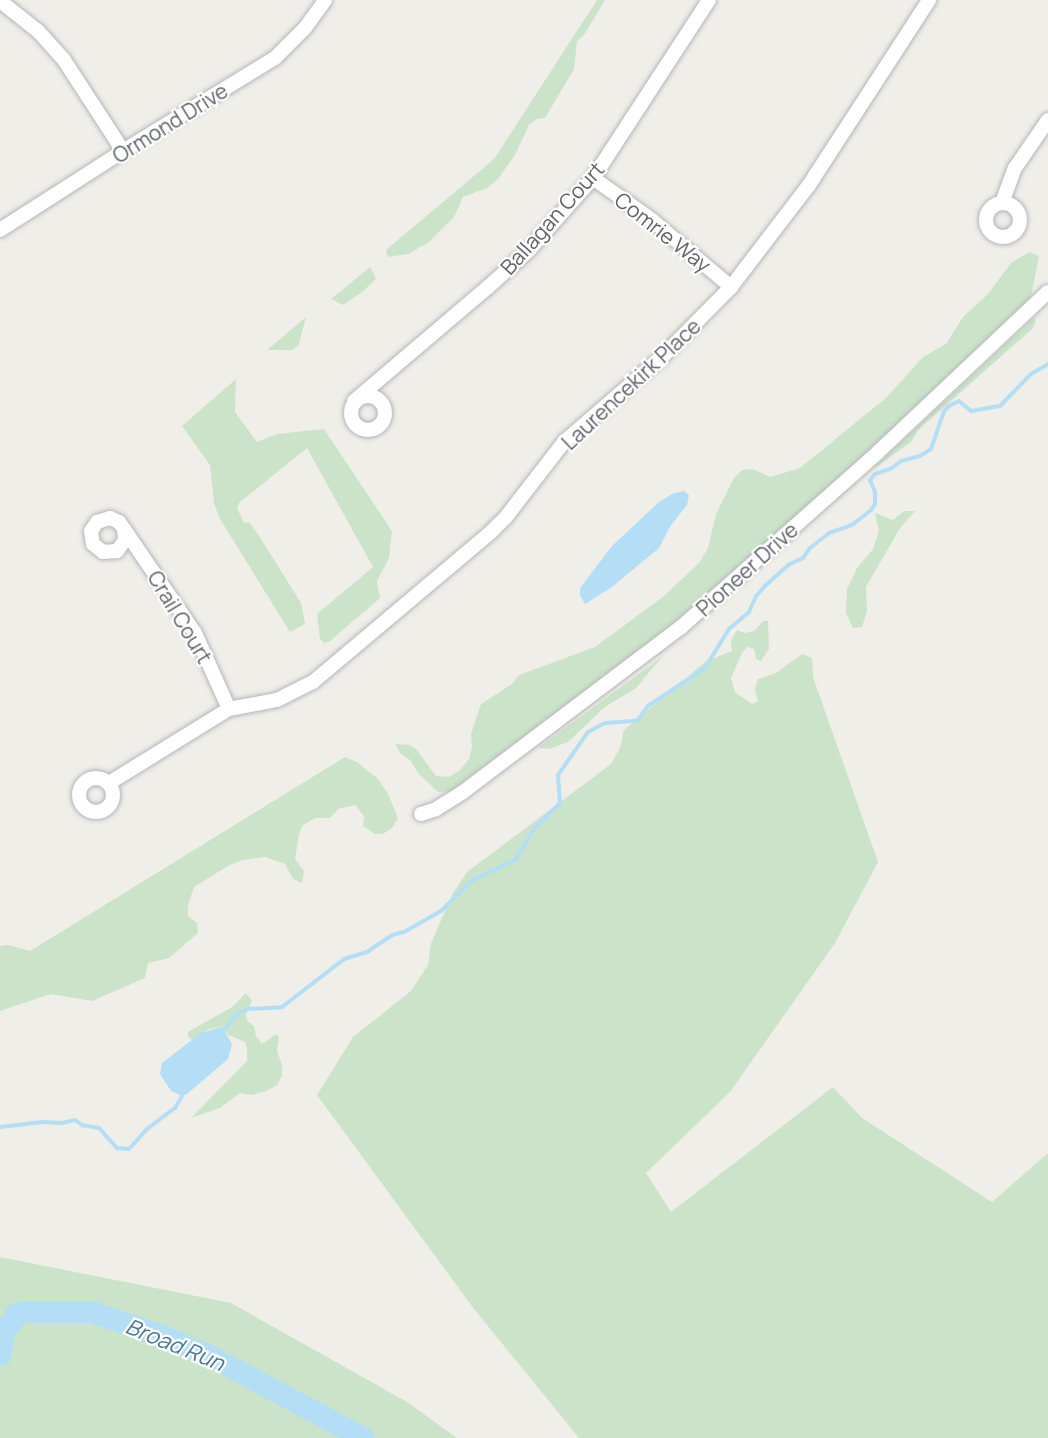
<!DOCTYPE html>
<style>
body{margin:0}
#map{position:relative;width:1048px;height:1438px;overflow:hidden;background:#f0eee9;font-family:Manrope,sans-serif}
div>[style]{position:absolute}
.green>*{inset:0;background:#cbe4c9}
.water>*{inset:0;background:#b4def5}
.stream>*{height:4px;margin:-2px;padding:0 2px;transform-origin:2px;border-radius:2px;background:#b4def5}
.river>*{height:22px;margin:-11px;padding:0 11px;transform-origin:11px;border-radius:11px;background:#b4def5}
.roads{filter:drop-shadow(0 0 2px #b4b6b9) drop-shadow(0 0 2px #b4b6b9)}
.minor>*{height:14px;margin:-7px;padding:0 7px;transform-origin:7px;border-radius:7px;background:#fff}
.minor>.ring{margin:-7px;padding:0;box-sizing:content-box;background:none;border:14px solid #fff;border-radius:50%}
span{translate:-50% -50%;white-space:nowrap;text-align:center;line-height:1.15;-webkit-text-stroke:4.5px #fff;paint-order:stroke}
.street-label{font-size:21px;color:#606467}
.water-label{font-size:22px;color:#4a7695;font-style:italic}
</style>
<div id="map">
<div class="green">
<div style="clip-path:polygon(597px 0,605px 0,586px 32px,577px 42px,574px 69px,545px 118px,537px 119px,529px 125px,515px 155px,498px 179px,487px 188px,463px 197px,454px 217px,429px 242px,408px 254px,388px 257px,386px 250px,494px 159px)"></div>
<div style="clip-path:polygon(1029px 252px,1039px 256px,1031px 297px,881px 442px,667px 629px,451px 791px,438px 792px,419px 774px,410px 760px,401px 754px,395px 744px,409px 745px,416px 749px,436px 776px,449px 777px,460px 770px,469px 759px,472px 747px,471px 734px,481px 704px,512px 684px,519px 675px,595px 647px,664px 596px,699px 563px,708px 548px,716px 514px,734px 478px,742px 470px,753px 469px,770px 477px,800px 468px,887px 397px,923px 357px,946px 344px,963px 317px,988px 294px,1011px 263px)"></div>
<div style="clip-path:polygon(370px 267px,376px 279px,361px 293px,343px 305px,331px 299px)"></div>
<div style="clip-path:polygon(306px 317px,299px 344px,293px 350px,267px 350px)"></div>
<div style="clip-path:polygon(1034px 318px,1036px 322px,1032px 329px,918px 430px,911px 442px,869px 472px)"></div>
<div style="clip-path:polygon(236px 379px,235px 412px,257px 442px,277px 434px,324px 429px,392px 531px,389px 558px,377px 581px,380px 598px,330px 641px,324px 643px,320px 639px,317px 614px,373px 567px,307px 448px,239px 503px,237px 508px,244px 523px,249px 522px,258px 534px,301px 603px,305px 624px,290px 632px,220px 519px,214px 503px,210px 465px,182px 426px)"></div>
<div style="clip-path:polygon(904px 511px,915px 511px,900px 528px,866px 587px,867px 611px,862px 627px,853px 628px,846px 613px,847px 589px,857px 568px,873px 549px,879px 531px,875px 513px,893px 520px)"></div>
<div style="clip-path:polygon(763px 621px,768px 621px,769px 649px,761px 661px,756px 659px,754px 649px,747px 647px,742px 653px,731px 678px,735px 692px,752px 704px,758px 701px,755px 689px,758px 679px,776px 673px,802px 654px,812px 658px,813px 677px,878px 862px,835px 943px,730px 1092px,646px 1173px,671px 1212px,833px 1087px,862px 1118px,992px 1202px,1048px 1153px,1048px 1438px,579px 1438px,474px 1309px,317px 1095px,353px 1037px,411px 991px,428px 965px,431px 943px,453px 893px,467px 872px,611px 764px,620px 748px,624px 730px,705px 662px,732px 651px,731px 640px,737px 630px,744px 633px,754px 631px)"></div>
<div style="clip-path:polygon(662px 657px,636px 688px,605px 707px,568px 742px,549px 749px,538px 748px)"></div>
<div style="clip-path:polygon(345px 757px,357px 762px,378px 779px,388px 794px,398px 818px,392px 828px,383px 834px,375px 834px,363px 826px,364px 816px,355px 805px,338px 809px,330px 818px,315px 818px,302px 826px,299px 834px,295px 859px,304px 871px,302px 883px,293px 879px,285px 864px,265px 857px,242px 860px,228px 866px,194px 887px,188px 905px,188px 916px,197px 923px,198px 933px,169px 958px,148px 963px,145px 978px,92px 1001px,51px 994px,0 1011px,0 946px,8px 945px,30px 951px)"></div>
<div style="clip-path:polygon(246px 993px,252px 1001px,246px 1014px,247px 1021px,254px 1026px,256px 1036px,262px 1044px,276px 1034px,279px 1036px,277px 1051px,282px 1065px,282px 1076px,277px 1085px,266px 1091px,252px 1095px,240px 1093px,220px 1108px,191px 1118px,247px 1061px,247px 1049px,245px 1042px,228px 1035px,222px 1027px,209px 1029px,193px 1041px,188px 1036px,188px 1032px,232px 1007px)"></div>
<div style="clip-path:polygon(0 1257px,231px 1303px,407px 1402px,457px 1438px,0 1438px)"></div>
</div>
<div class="water">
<div style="clip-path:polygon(684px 491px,689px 495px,687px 505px,671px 525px,659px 548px,612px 587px,585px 604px,580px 595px,580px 588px,612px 546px,659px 502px,674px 493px)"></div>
<div style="clip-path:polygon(222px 1027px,232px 1044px,228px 1059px,187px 1094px,182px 1096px,171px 1091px,160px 1074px,162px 1063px,201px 1033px)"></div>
</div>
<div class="stream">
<div style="left:225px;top:1029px;width:18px;rotate:-52deg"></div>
<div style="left:236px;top:1015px;width:13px;rotate:-29deg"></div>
<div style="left:247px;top:1009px;width:35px;rotate:-3deg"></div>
<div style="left:282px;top:1007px;width:78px;rotate:-37.7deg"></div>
<div style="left:344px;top:959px;width:24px;rotate:-17deg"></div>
<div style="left:367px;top:952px;width:30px;rotate:-34deg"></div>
<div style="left:392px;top:935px;width:12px;rotate:-14deg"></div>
<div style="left:404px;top:932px;width:43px;rotate:-29.6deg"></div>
<div style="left:441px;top:911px;width:45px;rotate:-44.1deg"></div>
<div style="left:473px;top:880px;width:47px;rotate:-25.5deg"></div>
<div style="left:515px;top:860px;width:36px;rotate:-58deg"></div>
<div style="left:534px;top:829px;width:37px;rotate:-45deg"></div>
<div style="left:560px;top:803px;width:28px;rotate:-94deg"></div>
<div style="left:558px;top:775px;width:52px;rotate:-55.1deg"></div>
<div style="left:588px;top:732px;width:19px;rotate:-28deg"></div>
<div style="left:605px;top:723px;width:32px;rotate:-4deg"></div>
<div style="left:637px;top:721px;width:19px;rotate:-54deg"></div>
<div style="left:648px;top:706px;width:69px;rotate:-33.7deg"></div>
<div style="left:705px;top:668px;width:46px;rotate:-58.4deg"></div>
<div style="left:729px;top:629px;width:26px;rotate:-40deg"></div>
<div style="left:749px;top:612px;width:17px;rotate:-66deg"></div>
<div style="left:756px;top:596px;width:15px;rotate:-48deg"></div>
<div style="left:766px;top:585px;width:30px;rotate:-42deg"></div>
<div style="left:788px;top:565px;width:17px;rotate:-25deg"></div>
<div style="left:803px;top:558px;width:12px;rotate:-55deg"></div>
<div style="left:810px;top:548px;width:24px;rotate:-38deg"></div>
<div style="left:829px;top:533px;width:24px;rotate:-19deg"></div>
<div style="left:852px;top:525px;width:24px;rotate:-38deg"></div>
<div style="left:871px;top:510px;width:7px;rotate:-56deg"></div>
<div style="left:875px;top:504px;width:12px;rotate:-90deg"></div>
<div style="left:875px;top:492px;width:13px;rotate:-113deg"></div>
<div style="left:870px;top:480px;width:8px;rotate:-50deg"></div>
<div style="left:875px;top:474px;width:18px;rotate:-19deg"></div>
<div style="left:892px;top:468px;width:11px;rotate:-38deg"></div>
<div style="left:901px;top:461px;width:20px;rotate:-15deg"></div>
<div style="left:920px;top:456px;width:13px;rotate:-32deg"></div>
<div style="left:931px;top:449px;width:40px;rotate:-71.1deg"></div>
<div style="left:944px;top:411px;width:7px;rotate:-45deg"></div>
<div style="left:949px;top:406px;width:11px;rotate:-27deg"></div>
<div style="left:959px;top:401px;width:16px;rotate:40deg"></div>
<div style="left:971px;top:411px;width:29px;rotate:-10deg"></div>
<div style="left:1000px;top:406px;width:45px;rotate:-45.9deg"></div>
<div style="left:1031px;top:374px;width:20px;rotate:-30deg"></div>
<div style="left:0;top:1127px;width:43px;rotate:-6.6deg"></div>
<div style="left:43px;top:1122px;width:19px;rotate:3deg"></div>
<div style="left:62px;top:1123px;width:13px;rotate:-13deg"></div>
<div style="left:75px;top:1120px;width:9px;rotate:36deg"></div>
<div style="left:82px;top:1125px;width:17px;rotate:10deg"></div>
<div style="left:99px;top:1128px;width:27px;rotate:48deg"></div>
<div style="left:117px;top:1148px;width:12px;rotate:5deg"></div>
<div style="left:129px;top:1149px;width:27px;rotate:-48deg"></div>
<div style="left:147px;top:1129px;width:35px;rotate:-37deg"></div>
<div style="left:175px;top:1108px;width:14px;rotate:-60deg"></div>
</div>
<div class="river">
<div style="left:0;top:1355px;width:22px;rotate:-80deg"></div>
<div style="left:4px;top:1333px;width:22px;rotate:-56deg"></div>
<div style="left:16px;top:1315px;width:9px;rotate:-18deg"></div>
<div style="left:25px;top:1312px;width:67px"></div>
<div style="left:92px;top:1312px;width:75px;rotate:18.7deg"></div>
<div style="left:163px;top:1336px;width:51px;rotate:23.1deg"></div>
<div style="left:210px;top:1356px;width:174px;rotate:28.2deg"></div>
</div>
<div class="roads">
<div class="minor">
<div style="left:0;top:1px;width:48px;rotate:38.3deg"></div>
<div style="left:38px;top:31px;width:39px;rotate:48deg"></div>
<div style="left:64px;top:60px;width:108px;rotate:57deg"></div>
<div style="left:593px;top:178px;width:72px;rotate:35.4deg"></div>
<div style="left:652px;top:220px;width:104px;rotate:40.3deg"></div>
<div class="ring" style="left:986px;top:203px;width:20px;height:20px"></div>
<div style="left:1002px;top:203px;width:37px;rotate:-70deg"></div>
<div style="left:1015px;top:168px;width:58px;rotate:-55.5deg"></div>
<div style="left:0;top:230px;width:146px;rotate:-32.7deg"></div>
<div style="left:123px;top:151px;width:178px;rotate:-31.5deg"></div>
<div style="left:275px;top:58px;width:42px;rotate:-45deg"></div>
<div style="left:305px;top:28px;width:34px;rotate:-54deg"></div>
<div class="ring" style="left:351px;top:396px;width:20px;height:20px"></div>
<div style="left:354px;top:401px;width:175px;rotate:-40.4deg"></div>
<div style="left:487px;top:288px;width:57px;rotate:-42.1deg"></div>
<div style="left:529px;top:250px;width:57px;rotate:-48.5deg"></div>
<div style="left:567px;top:207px;width:39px;rotate:-48deg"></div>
<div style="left:593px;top:178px;width:212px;rotate:-56.9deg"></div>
<div style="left:124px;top:529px;width:11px;rotate:85deg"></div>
<div style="left:125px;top:540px;width:14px;rotate:126deg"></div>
<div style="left:117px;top:551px;width:14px;rotate:176deg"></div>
<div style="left:103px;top:552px;width:13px;rotate:-141deg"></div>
<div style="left:93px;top:544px;width:13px;rotate:-99deg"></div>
<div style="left:91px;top:531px;width:11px;rotate:-56deg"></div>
<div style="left:97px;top:522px;width:14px;rotate:-17deg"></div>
<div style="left:110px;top:518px;width:10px;rotate:24deg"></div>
<div style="left:119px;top:522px;width:9px;rotate:54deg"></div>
<div style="left:124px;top:529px;width:126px;rotate:55.7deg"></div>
<div style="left:195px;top:633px;width:83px;rotate:65.9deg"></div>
<div class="ring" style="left:79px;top:778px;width:20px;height:20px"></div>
<div style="left:109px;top:783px;width:141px;rotate:-31.7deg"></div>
<div style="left:229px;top:709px;width:49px;rotate:-10.6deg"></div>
<div style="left:277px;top:700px;width:40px;rotate:-26.6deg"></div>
<div style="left:313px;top:682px;width:233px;rotate:-40.1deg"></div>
<div style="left:491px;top:532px;width:21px;rotate:-45deg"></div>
<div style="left:506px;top:517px;width:95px;rotate:-52.3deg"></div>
<div style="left:564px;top:442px;width:130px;rotate:-40.9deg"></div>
<div style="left:662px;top:357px;width:98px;rotate:-45.4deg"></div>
<div style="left:731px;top:287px;width:128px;rotate:-52.6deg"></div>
<div style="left:809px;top:185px;width:221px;rotate:-57deg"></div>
<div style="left:421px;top:814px;width:16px;rotate:-18deg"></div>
<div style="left:436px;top:809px;width:32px;rotate:-32deg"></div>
<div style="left:463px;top:792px;width:272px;rotate:-37.1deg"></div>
<div style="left:680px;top:628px;width:265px;rotate:-41.6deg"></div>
<div style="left:878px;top:452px;width:233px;rotate:-43.3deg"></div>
</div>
</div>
<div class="street-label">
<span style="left:170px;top:123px;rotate:-32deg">Ormond Drive</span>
<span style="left:552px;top:218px;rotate:-48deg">Ballagan Court</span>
<span style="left:663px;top:232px;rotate:38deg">Comrie Way</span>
<span style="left:631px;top:384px;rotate:-43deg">Laurencekirk Place</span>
<span style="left:747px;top:569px;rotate:-42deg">Pioneer Drive</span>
<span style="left:180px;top:617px;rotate:59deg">Crail Court</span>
</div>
<div class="water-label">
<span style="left:175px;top:1345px;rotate:22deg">Broad Run</span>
</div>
</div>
